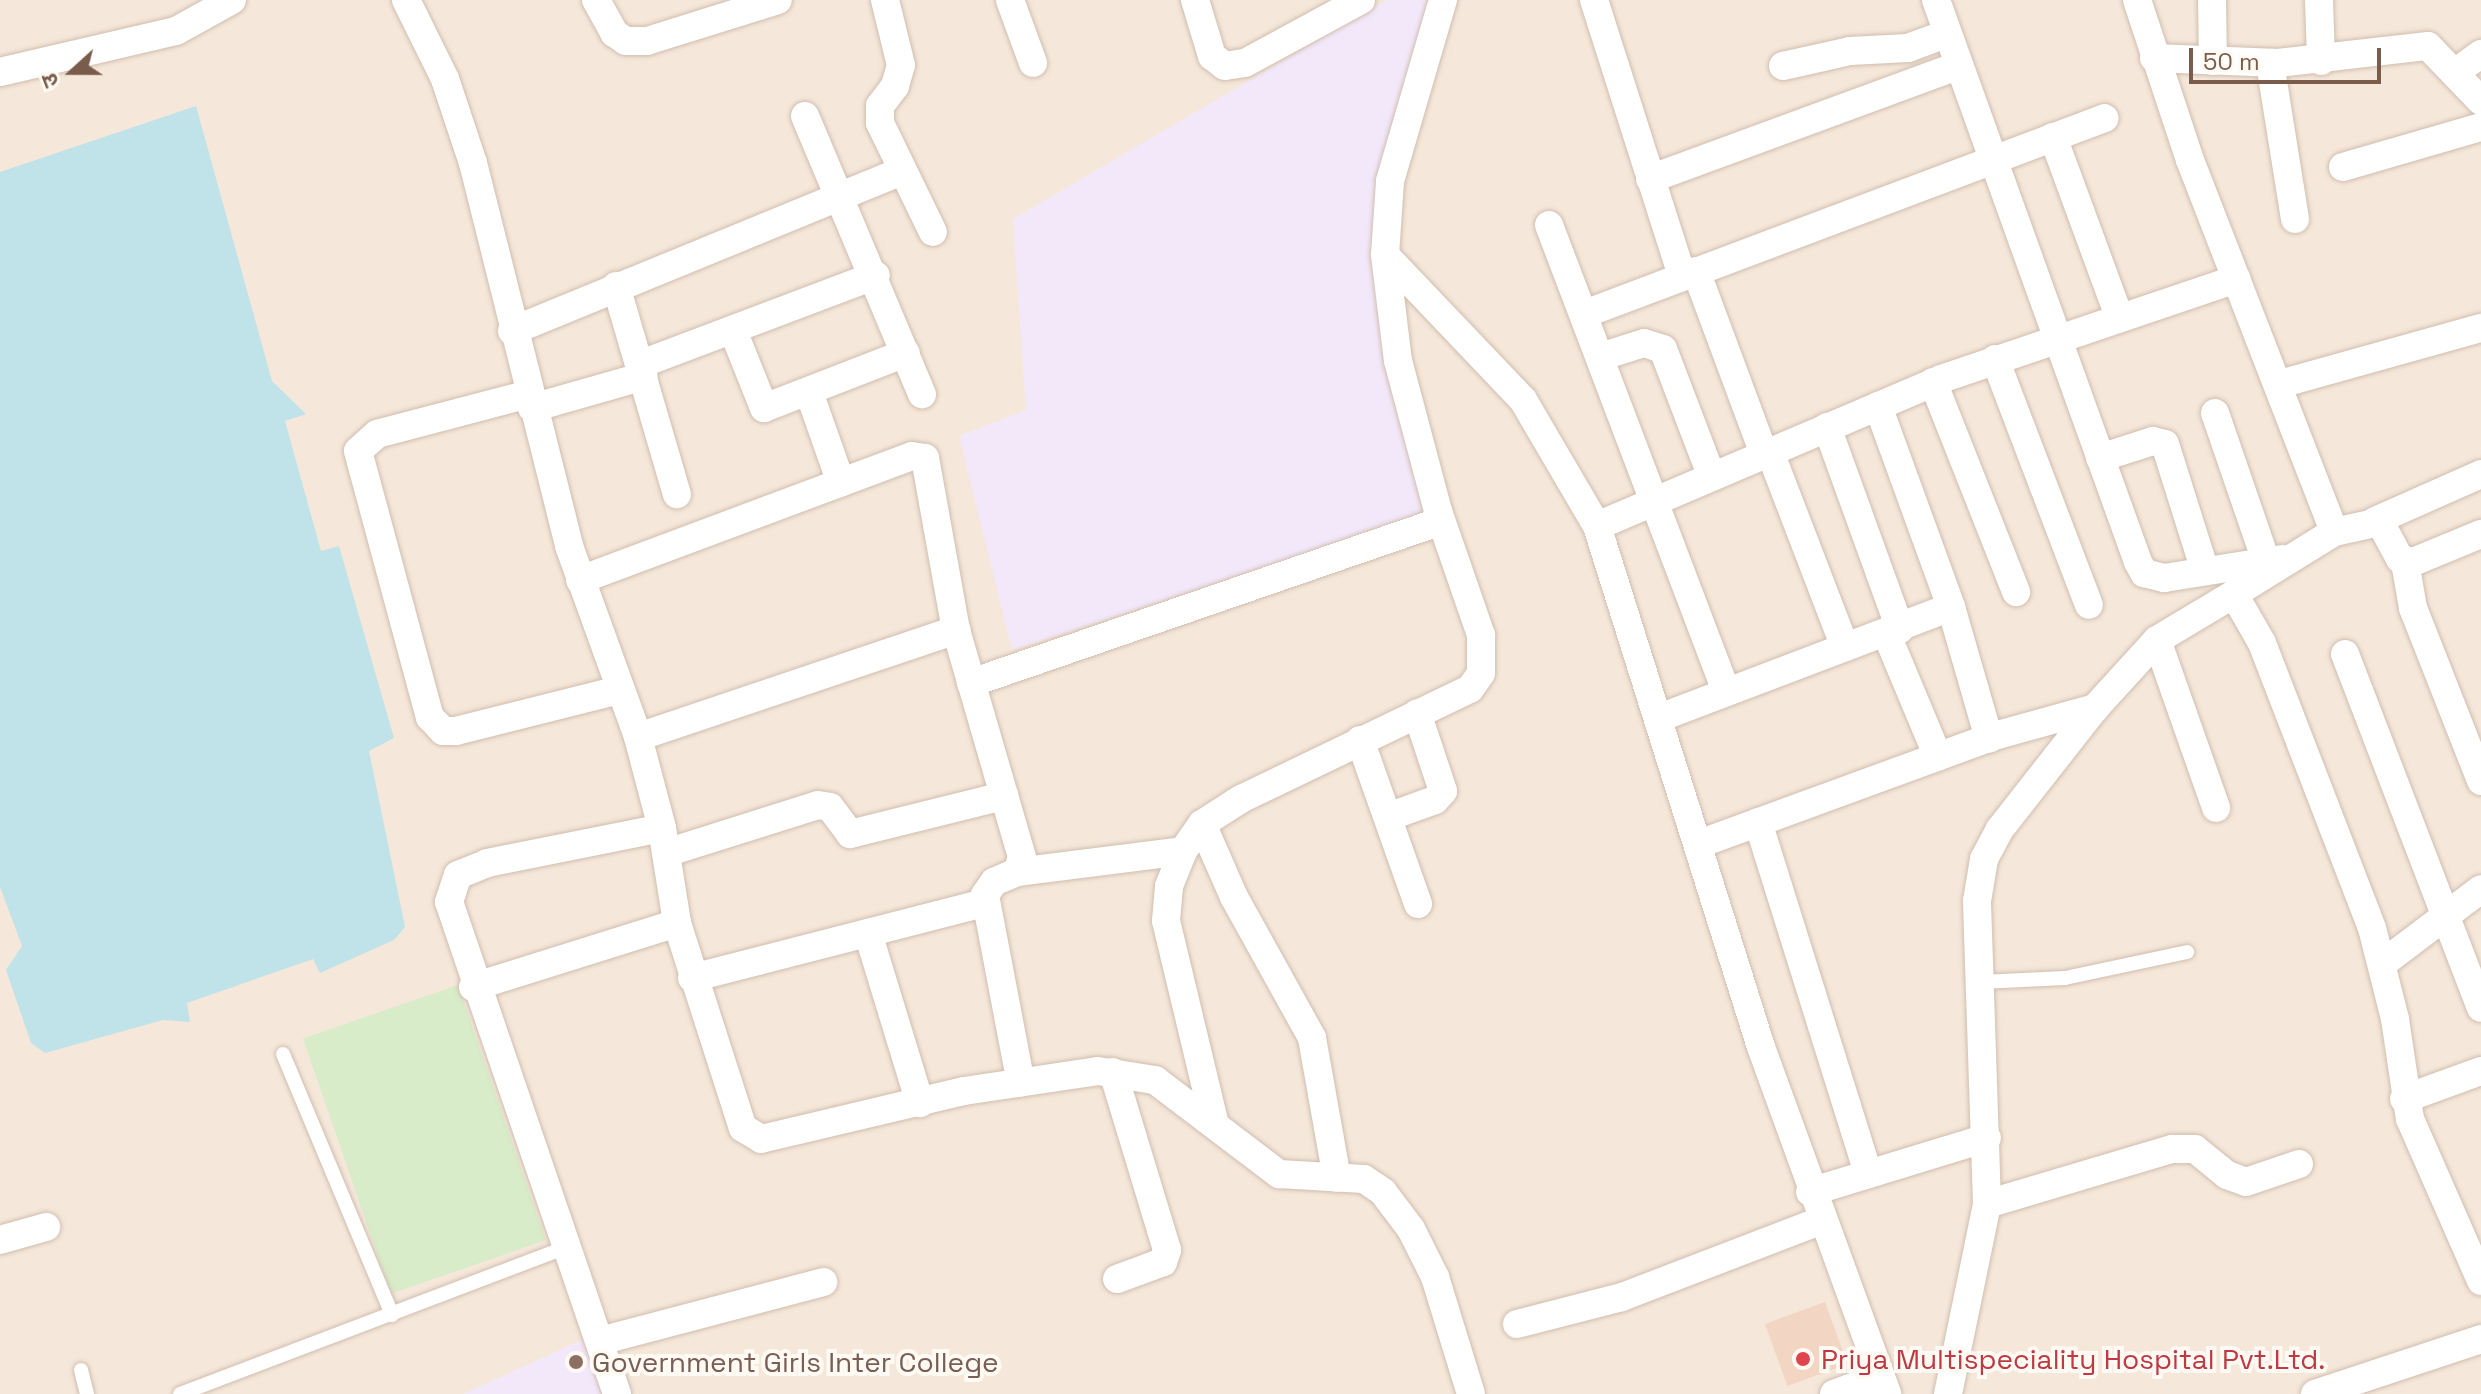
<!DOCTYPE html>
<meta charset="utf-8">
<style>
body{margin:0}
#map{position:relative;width:2481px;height:1394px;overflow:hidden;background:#fdf6ec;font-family:"Space Grotesk","Noto Sans Devanagari",sans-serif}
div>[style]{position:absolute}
.residential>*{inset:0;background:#f5e8da;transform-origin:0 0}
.education>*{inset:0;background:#f3e8fa}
.green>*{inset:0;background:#d8ecc9;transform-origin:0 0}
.water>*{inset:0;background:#bfe3e8}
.building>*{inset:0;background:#f3d5c3;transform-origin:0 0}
.roads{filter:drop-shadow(0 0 2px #d1beb0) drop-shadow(0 0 2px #d1beb0)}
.service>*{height:14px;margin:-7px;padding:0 7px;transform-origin:7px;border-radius:7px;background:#fff}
.minor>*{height:28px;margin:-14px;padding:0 14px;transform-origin:14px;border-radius:14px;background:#fff}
.dots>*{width:22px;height:22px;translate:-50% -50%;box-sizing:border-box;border:4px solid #fffaf3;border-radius:50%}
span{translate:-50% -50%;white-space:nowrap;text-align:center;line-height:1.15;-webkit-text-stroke:8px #fffaf3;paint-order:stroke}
.health-label{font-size:28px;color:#be3a42}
.left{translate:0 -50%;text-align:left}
.education-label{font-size:28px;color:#785e54}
.north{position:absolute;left:32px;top:32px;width:80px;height:80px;-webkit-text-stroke:6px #fffaf3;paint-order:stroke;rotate:249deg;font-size:22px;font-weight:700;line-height:32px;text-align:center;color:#7a5c4d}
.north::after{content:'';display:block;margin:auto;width:28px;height:36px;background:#7a5c4d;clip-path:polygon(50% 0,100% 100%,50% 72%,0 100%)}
.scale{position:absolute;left:2189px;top:48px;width:192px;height:36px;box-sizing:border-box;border:4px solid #7a5c4d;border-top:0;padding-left:10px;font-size:24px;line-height:28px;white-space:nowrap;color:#7a5c4d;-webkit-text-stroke:6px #fffaf3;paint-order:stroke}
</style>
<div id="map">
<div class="residential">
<div style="left:0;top:0;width:2481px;height:1394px"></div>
</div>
<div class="education">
<div style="clip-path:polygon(1387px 0,1456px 0,1399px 164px,1397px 260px,1408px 398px,1443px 509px,1012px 650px,959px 436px,1026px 410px,1013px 219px)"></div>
<div style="clip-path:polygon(606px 1329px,628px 1394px,463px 1394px)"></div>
</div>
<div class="green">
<div style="left:458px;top:985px;width:270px;height:164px;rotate:71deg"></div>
</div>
<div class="water">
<div style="clip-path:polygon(196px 106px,272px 381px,306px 414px,285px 421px,321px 551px,339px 546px,394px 738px,369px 751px,405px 927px,394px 940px,320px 973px,313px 959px,187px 1003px,190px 1022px,163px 1020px,45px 1053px,31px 1043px,6px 970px,22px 946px,0 887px,0 172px)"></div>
</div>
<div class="building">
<div style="left:1825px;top:1302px;width:66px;height:64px;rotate:70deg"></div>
</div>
<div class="roads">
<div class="service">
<div style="left:1981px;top:982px;width:84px;rotate:-2.7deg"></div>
<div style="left:2065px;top:978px;width:125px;rotate:-12deg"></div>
<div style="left:283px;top:1054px;width:283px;rotate:67.3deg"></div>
<div style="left:81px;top:1370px;width:25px;rotate:76deg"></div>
<div style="left:180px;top:1394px;width:416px;rotate:-20.8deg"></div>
</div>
<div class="minor">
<div style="left:406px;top:0;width:88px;rotate:63.7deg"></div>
<div style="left:445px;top:79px;width:89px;rotate:71.6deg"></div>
<div style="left:473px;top:163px;width:395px;rotate:75.9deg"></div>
<div style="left:569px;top:546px;width:203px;rotate:70.1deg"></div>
<div style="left:638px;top:737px;width:94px;rotate:75.2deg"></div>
<div style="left:662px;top:828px;width:96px;rotate:81deg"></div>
<div style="left:677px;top:923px;width:215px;rotate:72.2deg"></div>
<div style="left:743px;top:1128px;width:21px;rotate:31deg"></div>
<div style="left:761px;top:1139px;width:209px;rotate:-13.3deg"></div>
<div style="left:964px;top:1091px;width:135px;rotate:-8.5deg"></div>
<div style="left:1098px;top:1071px;width:58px;rotate:9deg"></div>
<div style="left:1155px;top:1080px;width:156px;rotate:37.2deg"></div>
<div style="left:1279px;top:1174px;width:85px;rotate:3.4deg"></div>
<div style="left:1364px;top:1179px;width:23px;rotate:34deg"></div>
<div style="left:1383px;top:1192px;width:46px;rotate:52.9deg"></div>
<div style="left:1411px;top:1229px;width:54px;rotate:63.4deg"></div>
<div style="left:1435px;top:1277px;width:122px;rotate:72.9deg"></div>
<div style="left:596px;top:0;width:38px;rotate:61deg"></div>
<div style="left:614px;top:33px;width:14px;rotate:34deg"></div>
<div style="left:626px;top:41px;width:21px"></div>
<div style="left:647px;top:41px;width:137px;rotate:-17.4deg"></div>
<div style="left:885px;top:0;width:67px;rotate:76.2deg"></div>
<div style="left:901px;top:65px;width:22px;rotate:106deg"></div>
<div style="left:895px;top:86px;width:25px;rotate:127deg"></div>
<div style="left:880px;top:106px;width:17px;rotate:90deg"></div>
<div style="left:880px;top:123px;width:121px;rotate:64.1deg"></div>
<div style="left:1010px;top:0;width:67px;rotate:69.9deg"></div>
<div style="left:1195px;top:0;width:59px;rotate:73.1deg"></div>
<div style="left:1212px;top:56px;width:16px;rotate:38deg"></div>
<div style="left:1225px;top:66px;width:20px;rotate:-9deg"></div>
<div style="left:1245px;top:63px;width:132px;rotate:-28.5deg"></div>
<div style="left:1594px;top:0;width:290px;rotate:72.3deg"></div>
<div style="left:1936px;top:0;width:597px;rotate:70.23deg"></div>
<div style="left:2138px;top:562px;width:13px;rotate:61deg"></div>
<div style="left:2144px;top:573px;width:21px;rotate:14deg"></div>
<div style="left:2164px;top:578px;width:120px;rotate:-9.1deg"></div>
<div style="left:2137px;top:0;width:169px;rotate:71.7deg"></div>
<div style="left:2190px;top:160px;width:399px;rotate:68.8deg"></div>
<div style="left:2334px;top:532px;width:118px;rotate:148.2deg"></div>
<div style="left:2234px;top:594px;width:56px;rotate:60.3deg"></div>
<div style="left:2262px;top:643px;width:305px;rotate:68.9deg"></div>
<div style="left:2372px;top:928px;width:94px;rotate:75.8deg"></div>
<div style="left:2395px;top:1019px;width:101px;rotate:81.5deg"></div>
<div style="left:2410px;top:1119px;width:177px;rotate:66.3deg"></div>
<div style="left:2212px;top:0;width:61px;rotate:89.1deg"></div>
<div style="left:2319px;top:0;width:61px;rotate:88.1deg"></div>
<div style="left:2154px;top:58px;width:124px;rotate:2.3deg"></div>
<div style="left:2278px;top:63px;width:151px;rotate:-6.5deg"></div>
<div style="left:2428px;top:46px;width:76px;rotate:46.1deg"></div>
<div style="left:2270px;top:63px;width:158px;rotate:80.9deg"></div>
<div style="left:1783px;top:66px;width:69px;rotate:-12.6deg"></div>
<div style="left:1850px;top:51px;width:58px;rotate:-3deg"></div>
<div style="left:1908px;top:48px;width:40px;rotate:-20.2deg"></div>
<div style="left:0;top:72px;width:181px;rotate:-13.1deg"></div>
<div style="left:176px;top:31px;width:64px;rotate:-29deg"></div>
<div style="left:2456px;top:72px;width:31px;rotate:-36deg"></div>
<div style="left:805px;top:116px;width:302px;rotate:67.2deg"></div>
<div style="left:2053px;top:137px;width:191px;rotate:69.8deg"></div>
<div style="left:2343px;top:167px;width:144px;rotate:-16.2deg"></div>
<div style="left:1650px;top:179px;width:327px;rotate:-20.2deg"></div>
<div style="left:1549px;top:225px;width:499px;rotate:69.2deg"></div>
<div style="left:1385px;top:255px;width:200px;rotate:46.4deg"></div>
<div style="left:1523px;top:400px;width:146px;rotate:59.6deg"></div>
<div style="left:1597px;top:526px;width:546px;rotate:72.53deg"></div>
<div style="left:1761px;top:1047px;width:369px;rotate:70deg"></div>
<div style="left:1696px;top:271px;width:195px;rotate:69.6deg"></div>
<div style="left:616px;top:286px;width:217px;rotate:73.7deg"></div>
<div style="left:1587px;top:313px;width:553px;rotate:-20.63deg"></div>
<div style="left:512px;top:331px;width:422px;rotate:-22.3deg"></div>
<div style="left:734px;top:333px;width:81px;rotate:68.2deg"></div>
<div style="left:764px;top:408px;width:152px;rotate:-21.2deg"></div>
<div style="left:1603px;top:356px;width:43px;rotate:-17.6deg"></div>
<div style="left:1644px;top:343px;width:20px;rotate:18deg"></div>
<div style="left:1663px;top:349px;width:137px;rotate:69.1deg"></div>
<div style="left:1995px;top:359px;width:263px;rotate:69.1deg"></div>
<div style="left:641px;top:364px;width:251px;rotate:-20.7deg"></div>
<div style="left:1933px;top:382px;width:226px;rotate:68.4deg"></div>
<div style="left:2280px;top:384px;width:209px;rotate:-15.6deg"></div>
<div style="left:809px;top:392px;width:96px;rotate:70.6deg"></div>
<div style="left:529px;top:394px;width:157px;rotate:165.3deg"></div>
<div style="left:377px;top:434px;width:25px;rotate:138deg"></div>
<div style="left:358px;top:451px;width:276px;rotate:74.9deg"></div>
<div style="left:430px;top:717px;width:19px;rotate:47deg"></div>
<div style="left:443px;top:731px;width:13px"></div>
<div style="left:456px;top:731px;width:168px;rotate:-14.1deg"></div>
<div style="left:1878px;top:406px;width:214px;rotate:70deg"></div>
<div style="left:1951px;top:607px;width:137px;rotate:73.9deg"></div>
<div style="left:532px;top:408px;width:116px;rotate:-15.9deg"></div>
<div style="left:2215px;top:413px;width:157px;rotate:71deg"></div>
<div style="left:1827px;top:427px;width:215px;rotate:70.1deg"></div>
<div style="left:1770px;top:452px;width:209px;rotate:69deg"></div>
<div style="left:2100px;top:458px;width:56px;rotate:-17.8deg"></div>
<div style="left:2153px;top:441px;width:12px;rotate:14deg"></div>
<div style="left:2165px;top:444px;width:133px;rotate:72.5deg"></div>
<div style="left:2375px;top:521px;width:116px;rotate:-23.9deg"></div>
<div style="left:1597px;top:526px;width:374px;rotate:-23.1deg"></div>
<div style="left:1941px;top:379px;width:312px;rotate:-18.7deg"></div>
<div style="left:2334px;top:532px;width:47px;rotate:-12.3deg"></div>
<div style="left:2380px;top:522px;width:42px;rotate:61.6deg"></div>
<div style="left:2400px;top:559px;width:13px;rotate:13deg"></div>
<div style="left:2413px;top:562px;width:74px;rotate:-22.4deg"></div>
<div style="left:2405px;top:562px;width:47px;rotate:80.1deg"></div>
<div style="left:2413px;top:608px;width:186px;rotate:68.5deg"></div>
<div style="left:580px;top:580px;width:354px;rotate:-20.5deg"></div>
<div style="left:912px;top:456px;width:13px;rotate:9deg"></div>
<div style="left:925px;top:458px;width:175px;rotate:79.8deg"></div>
<div style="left:956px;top:630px;width:236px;rotate:73.8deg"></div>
<div style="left:1022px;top:857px;width:16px;rotate:108deg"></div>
<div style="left:1017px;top:872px;width:25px;rotate:157deg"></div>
<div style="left:994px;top:882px;width:16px;rotate:125deg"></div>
<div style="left:985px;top:895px;width:191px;rotate:79.2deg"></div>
<div style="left:1887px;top:635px;width:132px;rotate:67.3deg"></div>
<div style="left:2157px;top:640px;width:178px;rotate:70.6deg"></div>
<div style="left:2345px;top:654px;width:379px;rotate:69deg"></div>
<div style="left:971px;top:683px;width:497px;rotate:-19deg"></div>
<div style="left:1659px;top:718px;width:312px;rotate:-20.8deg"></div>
<div style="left:638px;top:737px;width:336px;rotate:-18.6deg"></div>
<div style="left:1360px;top:740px;width:174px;rotate:70.5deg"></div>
<div style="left:1388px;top:817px;width:50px;rotate:-19.9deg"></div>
<div style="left:1435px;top:800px;width:12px;rotate:-48deg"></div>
<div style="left:1443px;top:791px;width:82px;rotate:-108.4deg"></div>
<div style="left:1758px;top:822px;width:369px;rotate:72.6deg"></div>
<div style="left:1202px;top:824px;width:80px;rotate:66.3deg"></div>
<div style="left:1234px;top:897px;width:161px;rotate:61deg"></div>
<div style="left:1312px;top:1038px;width:142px;rotate:79.9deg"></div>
<div style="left:1699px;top:844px;width:314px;rotate:-20.1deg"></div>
<div style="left:1994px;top:736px;width:105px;rotate:-15.5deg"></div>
<div style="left:666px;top:853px;width:159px;rotate:-17.5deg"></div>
<div style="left:818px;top:805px;width:12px;rotate:9deg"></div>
<div style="left:830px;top:807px;width:34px;rotate:53deg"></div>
<div style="left:850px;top:834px;width:159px;rotate:-13.9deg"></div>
<div style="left:1017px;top:872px;width:167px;rotate:-7.2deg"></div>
<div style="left:868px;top:933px;width:178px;rotate:73deg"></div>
<div style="left:2382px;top:964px;width:124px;rotate:-37.1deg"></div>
<div style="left:692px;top:978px;width:302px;rotate:-14.4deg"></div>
<div style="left:473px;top:987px;width:214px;rotate:-17.4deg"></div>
<div style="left:1113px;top:1072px;width:186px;rotate:73.1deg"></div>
<div style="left:1167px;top:1250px;width:13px;rotate:108deg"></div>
<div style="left:1163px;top:1262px;width:49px;rotate:159.7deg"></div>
<div style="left:2404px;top:1099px;width:82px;rotate:-20deg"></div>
<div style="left:1215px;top:1125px;width:210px;rotate:-103.5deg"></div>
<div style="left:1166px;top:921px;width:35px;rotate:-85deg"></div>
<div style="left:1169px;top:886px;width:38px;rotate:-68deg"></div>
<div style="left:1183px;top:851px;width:33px;rotate:-55deg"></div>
<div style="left:1202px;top:824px;width:46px;rotate:-32.7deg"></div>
<div style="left:1241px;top:799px;width:254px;rotate:-25.7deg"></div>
<div style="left:1470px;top:689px;width:19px;rotate:-55deg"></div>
<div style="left:1481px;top:673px;width:38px;rotate:-90deg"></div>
<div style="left:1481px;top:635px;width:131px;rotate:-109.1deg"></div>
<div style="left:1438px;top:511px;width:155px;rotate:-104.9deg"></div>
<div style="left:1398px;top:361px;width:107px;rotate:-97deg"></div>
<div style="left:1385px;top:255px;width:74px;rotate:-86.1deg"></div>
<div style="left:1390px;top:181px;width:189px;rotate:-73.7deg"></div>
<div style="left:1810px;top:1192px;width:185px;rotate:-17deg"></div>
<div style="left:1987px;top:1204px;width:193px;rotate:-16.6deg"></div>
<div style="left:2172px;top:1149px;width:23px"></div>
<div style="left:2195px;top:1149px;width:41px;rotate:39.1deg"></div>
<div style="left:2227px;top:1175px;width:20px;rotate:20deg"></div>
<div style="left:2246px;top:1182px;width:56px;rotate:-18.8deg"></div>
<div style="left:0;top:1240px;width:48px;rotate:-15.8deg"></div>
<div style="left:1517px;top:1324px;width:108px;rotate:-14.4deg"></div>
<div style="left:1622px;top:1297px;width:212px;rotate:-21deg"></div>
<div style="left:600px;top:1341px;width:231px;rotate:-14.8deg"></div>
<div style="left:617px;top:1394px;width:520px;rotate:-108.85deg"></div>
<div style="left:449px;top:902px;width:28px;rotate:-72deg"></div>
<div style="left:458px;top:875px;width:31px;rotate:-22deg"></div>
<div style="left:487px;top:863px;width:178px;rotate:-11.3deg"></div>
<div style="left:1834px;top:1394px;width:49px;rotate:-20.3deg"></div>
<div style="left:1948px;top:1394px;width:194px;rotate:-78.4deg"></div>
<div style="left:1987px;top:1204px;width:303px;rotate:-91.9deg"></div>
<div style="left:1977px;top:901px;width:43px;rotate:-80.5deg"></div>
<div style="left:1984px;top:859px;width:34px;rotate:-62deg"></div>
<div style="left:2000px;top:829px;width:154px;rotate:-51.9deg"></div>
<div style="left:2095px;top:708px;width:92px;rotate:-47.6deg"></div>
<div style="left:2157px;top:640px;width:90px;rotate:-30.9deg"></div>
<div style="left:2315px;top:1394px;width:175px;rotate:-18.3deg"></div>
</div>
</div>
<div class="dots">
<div style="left:1803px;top:1359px;background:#e0444e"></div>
<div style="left:576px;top:1362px;background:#8d6e63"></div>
</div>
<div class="health-label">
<span class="left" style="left:1821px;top:1359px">Priya Multispeciality Hospital Pvt.Ltd.</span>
</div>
<div class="education-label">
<span class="left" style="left:592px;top:1362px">Government Girls Inter College</span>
</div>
<div class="north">उ</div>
<div class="scale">50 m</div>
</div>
